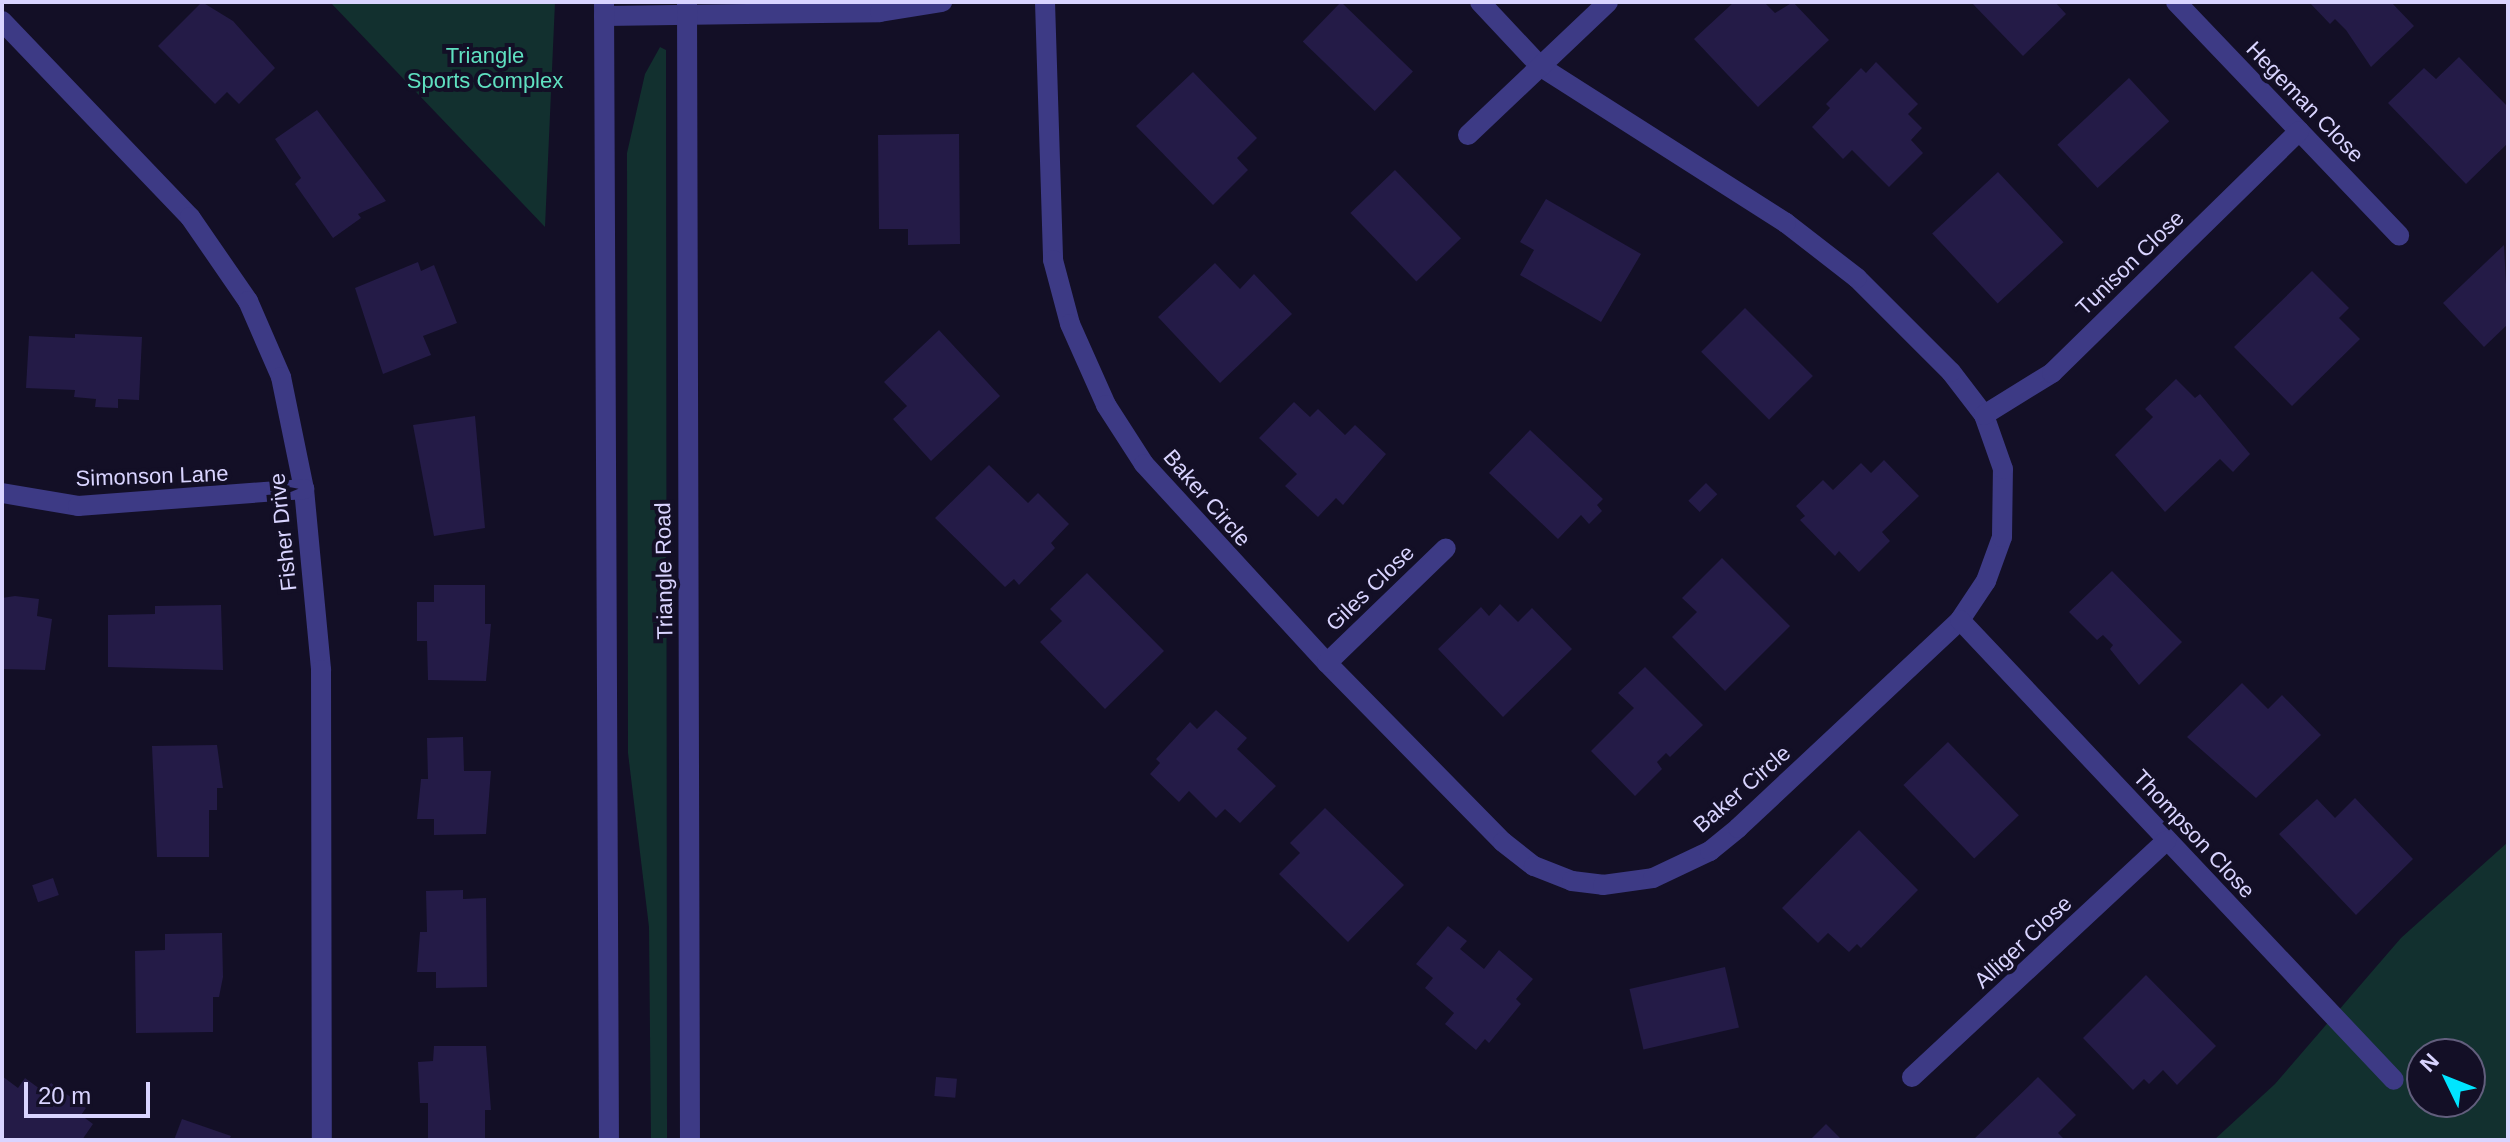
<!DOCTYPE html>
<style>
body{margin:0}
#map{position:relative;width:2510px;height:1142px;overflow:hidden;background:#130f26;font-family:Arial,sans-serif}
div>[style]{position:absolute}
.green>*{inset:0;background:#12302f}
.building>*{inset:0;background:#241b47;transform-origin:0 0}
.service>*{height:20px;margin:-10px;padding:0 10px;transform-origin:10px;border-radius:10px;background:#3d3a85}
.minor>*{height:20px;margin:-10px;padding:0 10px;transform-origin:10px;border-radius:10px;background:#3d3a85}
.tertiary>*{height:20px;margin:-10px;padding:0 10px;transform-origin:10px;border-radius:10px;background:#3d3a85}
span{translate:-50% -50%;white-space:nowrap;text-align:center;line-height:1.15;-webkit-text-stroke:8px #130f26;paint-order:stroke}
.park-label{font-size:22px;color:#5fe0c0}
.street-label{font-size:22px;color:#d9d4ff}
.frame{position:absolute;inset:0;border:4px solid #d9d4ff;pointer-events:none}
.north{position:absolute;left:2406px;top:1038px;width:80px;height:80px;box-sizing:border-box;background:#130f26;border:2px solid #625e7d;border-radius:50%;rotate:313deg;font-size:22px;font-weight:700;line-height:32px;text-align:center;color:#d9d4ff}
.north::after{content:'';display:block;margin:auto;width:28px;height:36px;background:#00e5ff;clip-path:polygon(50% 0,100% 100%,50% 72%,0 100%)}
.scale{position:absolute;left:24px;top:1082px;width:126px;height:36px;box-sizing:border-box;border:4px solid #d9d4ff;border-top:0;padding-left:10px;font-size:24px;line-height:28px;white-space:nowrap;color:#d9d4ff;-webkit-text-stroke:6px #130f26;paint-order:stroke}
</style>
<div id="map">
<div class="green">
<div style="clip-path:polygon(330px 2px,555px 2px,545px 227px)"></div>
<div style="clip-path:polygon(660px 47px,666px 50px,667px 1140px,651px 1140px,649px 927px,628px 753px,627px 153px,645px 74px)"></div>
<div style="clip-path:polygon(evenodd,2508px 842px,2508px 1140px,2214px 1140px,2275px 1084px,2401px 938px,2508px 842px,2422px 1054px,2470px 1054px,2470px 1102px,2422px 1102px,2422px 1054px)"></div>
</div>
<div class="building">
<div style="clip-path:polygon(202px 2px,233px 21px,275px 68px,239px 104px,227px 92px,215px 104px,158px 46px)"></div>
<div style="left:1341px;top:2px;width:100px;height:55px;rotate:44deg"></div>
<div style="clip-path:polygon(1734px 2px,1764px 2px,1775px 13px,1793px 2px,1829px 40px,1758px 107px,1694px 39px)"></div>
<div style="clip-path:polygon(1971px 2px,2055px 2px,2066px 14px,2023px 56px)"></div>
<div style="clip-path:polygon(2309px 2px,2391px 2px,2414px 26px,2371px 67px,2346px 30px,2335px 19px,2330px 24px)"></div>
<div style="clip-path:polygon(2459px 57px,2508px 107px,2508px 143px,2466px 184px,2388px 103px,2424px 68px,2436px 79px)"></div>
<div style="clip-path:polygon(1876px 62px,1918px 104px,1908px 114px,1922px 128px,1911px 140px,1923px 153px,1889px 187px,1852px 150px,1843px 159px,1812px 127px,1830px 108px,1826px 104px,1861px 68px,1866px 73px)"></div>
<div style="clip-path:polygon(1193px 72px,1257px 138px,1237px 158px,1248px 170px,1213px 205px,1136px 126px)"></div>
<div style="left:2129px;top:78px;width:59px;height:98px;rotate:47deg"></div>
<div style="clip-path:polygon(317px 110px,386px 201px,358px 214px,361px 218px,333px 238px,295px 184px,301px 178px,275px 139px)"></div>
<div style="clip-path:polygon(959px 134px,960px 244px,908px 245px,908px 229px,879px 229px,878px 135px)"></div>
<div style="left:1395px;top:170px;width:95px;height:62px;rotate:46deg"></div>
<div style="left:1998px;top:172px;width:96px;height:90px;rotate:47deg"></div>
<div style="clip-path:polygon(1546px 199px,1641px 254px,1601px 322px,1520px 275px,1534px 250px,1520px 242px)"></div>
<div style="clip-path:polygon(2504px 245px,2508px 324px,2484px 347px,2443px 303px)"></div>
<div style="clip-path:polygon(418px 262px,421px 271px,434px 265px,457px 323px,423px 336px,431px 355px,383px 374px,355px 288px)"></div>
<div style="clip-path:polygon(1215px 263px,1240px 289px,1254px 274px,1292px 314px,1220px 383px,1158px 317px)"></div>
<div style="clip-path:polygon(2312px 271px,2349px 308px,2339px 318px,2360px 339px,2292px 406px,2234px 347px)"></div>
<div style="left:1745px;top:308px;width:96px;height:62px;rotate:45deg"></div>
<div style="clip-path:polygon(939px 330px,1000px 396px,931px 461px,893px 419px,907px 406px,884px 382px)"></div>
<div style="clip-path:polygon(75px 334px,142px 337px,139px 400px,118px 399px,118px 408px,95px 407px,96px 399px,74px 397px,75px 390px,26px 388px,29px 336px,75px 338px)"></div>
<div style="clip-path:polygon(2176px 379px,2195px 398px,2200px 394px,2250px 454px,2233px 472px,2220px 459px,2165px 512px,2115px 455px,2153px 417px,2145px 409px)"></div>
<div style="clip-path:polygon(1294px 402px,1310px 417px,1318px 409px,1345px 435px,1355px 425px,1386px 454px,1343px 505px,1336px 498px,1318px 517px,1285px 486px,1297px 474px,1259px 438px)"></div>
<div style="clip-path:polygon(475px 416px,485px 528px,434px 536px,413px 425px)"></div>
<div style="clip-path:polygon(1530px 430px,1603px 499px,1597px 505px,1602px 511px,1589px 524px,1581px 515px,1558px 539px,1489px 473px)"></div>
<div style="clip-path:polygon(1884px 460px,1919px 496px,1882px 532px,1890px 541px,1859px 572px,1839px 551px,1835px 556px,1800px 520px,1805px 516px,1796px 506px,1823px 480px,1833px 490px,1861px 463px,1871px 473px)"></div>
<div style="clip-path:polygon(989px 465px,1028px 503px,1038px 493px,1069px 524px,1051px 543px,1055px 548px,1019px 585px,1014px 579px,1005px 587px,935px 518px)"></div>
<div style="left:1706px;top:483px;width:16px;height:25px;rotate:45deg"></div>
<div style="clip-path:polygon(1722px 558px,1790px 626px,1725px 691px,1672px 637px,1697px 612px,1682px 598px)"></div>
<div style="clip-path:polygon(2112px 571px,2182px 642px,2139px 685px,2110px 649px,2113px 645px,2103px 635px,2097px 640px,2069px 612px)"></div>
<div style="clip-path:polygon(1087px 573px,1164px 651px,1105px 709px,1040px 642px,1062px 621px,1050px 609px)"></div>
<div style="clip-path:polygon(434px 585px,485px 585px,485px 624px,491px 624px,486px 681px,428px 680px,427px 641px,417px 641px,417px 602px,434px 602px)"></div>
<div style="clip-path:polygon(15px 596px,39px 599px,37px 616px,52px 619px,45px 670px,2px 669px,2px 598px)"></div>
<div style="clip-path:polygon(1500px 604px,1518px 622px,1532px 608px,1572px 649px,1503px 717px,1438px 649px,1481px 607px,1489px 616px)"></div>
<div style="clip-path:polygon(221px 605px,223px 670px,108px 667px,108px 615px,155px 614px,155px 606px)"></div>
<div style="clip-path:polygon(1645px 667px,1703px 725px,1670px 757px,1666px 753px,1657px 762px,1662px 769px,1635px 796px,1591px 751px,1634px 708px,1618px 693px)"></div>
<div style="clip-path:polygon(2242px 683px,2268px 709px,2282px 695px,2321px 735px,2256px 798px,2187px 737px)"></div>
<div style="clip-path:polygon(1216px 710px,1247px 738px,1237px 749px,1276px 786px,1240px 823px,1225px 809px,1216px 818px,1189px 791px,1179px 802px,1150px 774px,1160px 763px,1156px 759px,1190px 722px,1197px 729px)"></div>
<div style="clip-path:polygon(463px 737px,464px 771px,491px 771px,486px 834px,434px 835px,434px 819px,417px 819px,421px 779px,428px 779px,427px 738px)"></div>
<div style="left:1948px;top:742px;width:102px;height:62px;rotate:46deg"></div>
<div style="clip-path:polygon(217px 745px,223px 788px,217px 788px,217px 810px,209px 810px,209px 857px,157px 857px,152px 746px)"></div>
<div style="clip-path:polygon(2355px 798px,2413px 859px,2356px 915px,2279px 834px,2317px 799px,2335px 818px)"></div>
<div style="clip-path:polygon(1325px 808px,1404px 885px,1348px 942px,1279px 874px,1300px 853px,1290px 843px)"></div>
<div style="clip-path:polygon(1859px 830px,1918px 890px,1861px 948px,1857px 944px,1849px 952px,1828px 933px,1818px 943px,1782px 908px)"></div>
<div style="left:53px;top:878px;width:18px;height:22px;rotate:71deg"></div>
<div style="clip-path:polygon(463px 890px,463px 899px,486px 898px,487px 987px,436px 988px,436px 972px,417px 972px,420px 932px,427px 932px,426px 891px)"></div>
<div style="clip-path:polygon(1448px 926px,1467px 941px,1460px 949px,1484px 969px,1499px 950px,1533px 979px,1516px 999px,1521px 1004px,1489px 1043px,1485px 1039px,1476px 1050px,1445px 1024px,1454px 1013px,1425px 988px,1433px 978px,1416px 964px)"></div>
<div style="clip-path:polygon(222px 933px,223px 977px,219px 997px,213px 997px,213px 1032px,136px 1033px,135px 951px,165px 950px,165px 934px)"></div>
<div style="left:1725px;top:967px;width:62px;height:98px;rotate:77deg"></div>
<div style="clip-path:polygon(2146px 975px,2216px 1046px,2177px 1085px,2163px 1070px,2149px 1084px,2144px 1079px,2133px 1090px,2083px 1038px)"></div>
<div style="clip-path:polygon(434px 1046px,486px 1046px,491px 1110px,485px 1110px,485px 1140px,428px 1140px,428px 1103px,420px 1103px,418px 1062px,433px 1061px)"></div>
<div style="clip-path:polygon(2px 1076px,18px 1088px,25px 1078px,44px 1092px,51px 1083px,86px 1108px,81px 1115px,93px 1124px,82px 1140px,8px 1140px,2px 1136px)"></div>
<div style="left:936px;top:1077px;width:21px;height:19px;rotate:5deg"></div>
<div style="clip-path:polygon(2038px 1077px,2076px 1115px,2058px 1133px,2065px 1140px,1973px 1140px)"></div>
<div style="clip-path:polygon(182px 1119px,231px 1136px,229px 1140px,174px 1140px)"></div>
<div style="clip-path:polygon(1826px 1124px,1842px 1140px,1810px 1140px)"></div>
</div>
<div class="service">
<div style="left:1045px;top:2px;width:258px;rotate:88.2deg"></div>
<div style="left:1053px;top:260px;width:66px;rotate:75.1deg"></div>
<div style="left:1070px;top:324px;width:89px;rotate:66deg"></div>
<div style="left:1106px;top:405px;width:70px;rotate:57.2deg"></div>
<div style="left:1144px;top:464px;width:270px;rotate:47.4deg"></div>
<div style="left:1327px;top:663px;width:251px;rotate:45.5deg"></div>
<div style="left:1503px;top:842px;width:39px;rotate:38deg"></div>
<div style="left:1534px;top:866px;width:41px;rotate:21.5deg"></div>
<div style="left:1572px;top:881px;width:31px;rotate:7deg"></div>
<div style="left:1603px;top:885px;width:50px;rotate:-8deg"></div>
<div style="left:1653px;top:878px;width:63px;rotate:-25.3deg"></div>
<div style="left:1710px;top:851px;width:36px;rotate:-39deg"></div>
<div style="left:1738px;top:828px;width:304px;rotate:-43.1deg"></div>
<div style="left:1960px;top:620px;width:47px;rotate:-56.3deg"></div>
<div style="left:1986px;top:581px;width:47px;rotate:-70deg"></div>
<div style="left:2002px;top:537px;width:68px;rotate:-89.2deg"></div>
<div style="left:2003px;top:469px;width:57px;rotate:-109.4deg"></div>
<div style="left:1984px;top:415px;width:54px;rotate:-127.5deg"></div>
<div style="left:1951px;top:372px;width:133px;rotate:-135deg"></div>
<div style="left:1857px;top:278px;width:90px;rotate:-142.2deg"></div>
<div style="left:1786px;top:223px;width:290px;rotate:-147.5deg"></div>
<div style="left:1541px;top:67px;width:89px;rotate:-133.2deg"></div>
<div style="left:2176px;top:2px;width:323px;rotate:46.3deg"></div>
<div style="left:1468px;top:135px;width:193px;rotate:-43.5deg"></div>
<div style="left:1984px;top:415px;width:80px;rotate:-31.7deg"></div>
<div style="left:2052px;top:373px;width:346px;rotate:-44.4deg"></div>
<div style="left:1960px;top:620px;width:632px;rotate:46.67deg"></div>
<div style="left:1327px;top:663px;width:165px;rotate:-44deg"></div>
<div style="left:1912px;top:1077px;width:347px;rotate:-42.9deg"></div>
</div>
<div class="minor">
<div style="left:604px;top:16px;width:276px;rotate:-0.8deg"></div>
<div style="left:880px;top:12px;width:63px;rotate:-9.2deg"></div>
<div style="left:2px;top:21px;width:272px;rotate:46.2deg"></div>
<div style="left:190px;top:217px;width:102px;rotate:55.4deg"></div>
<div style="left:248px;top:301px;width:83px;rotate:66.5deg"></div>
<div style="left:281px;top:377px;width:114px;rotate:78.4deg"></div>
<div style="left:304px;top:489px;width:182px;rotate:84.6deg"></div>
<div style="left:321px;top:670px;width:470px;rotate:89.9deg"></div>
<div style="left:2px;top:493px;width:77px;rotate:9.7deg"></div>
<div style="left:78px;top:506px;width:227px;rotate:-4.3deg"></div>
</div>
<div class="tertiary">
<div style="left:604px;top:2px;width:1138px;rotate:89.75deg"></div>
<div style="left:687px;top:2px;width:1138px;rotate:89.85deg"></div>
</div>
<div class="park-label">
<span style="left:485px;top:68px">Triangle<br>Sports Complex</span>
</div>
<div class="street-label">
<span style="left:2305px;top:102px;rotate:46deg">Hegeman Close</span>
<span style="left:2130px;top:263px;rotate:-44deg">Tunison Close</span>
<span style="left:152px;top:476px;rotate:-2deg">Simonson Lane</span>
<span style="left:1207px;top:498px;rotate:49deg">Baker Circle</span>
<span style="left:283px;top:532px;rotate:-96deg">Fisher Drive</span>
<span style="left:664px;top:571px;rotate:-91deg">Triangle Road</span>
<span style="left:1370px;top:588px;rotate:-44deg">Giles Close</span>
<span style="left:1742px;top:789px;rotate:-41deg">Baker Circle</span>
<span style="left:2194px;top:834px;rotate:47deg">Thompson Close</span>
<span style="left:2023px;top:942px;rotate:-43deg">Alliger Close</span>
</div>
<div class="frame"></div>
<div class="north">N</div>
<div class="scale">20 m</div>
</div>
